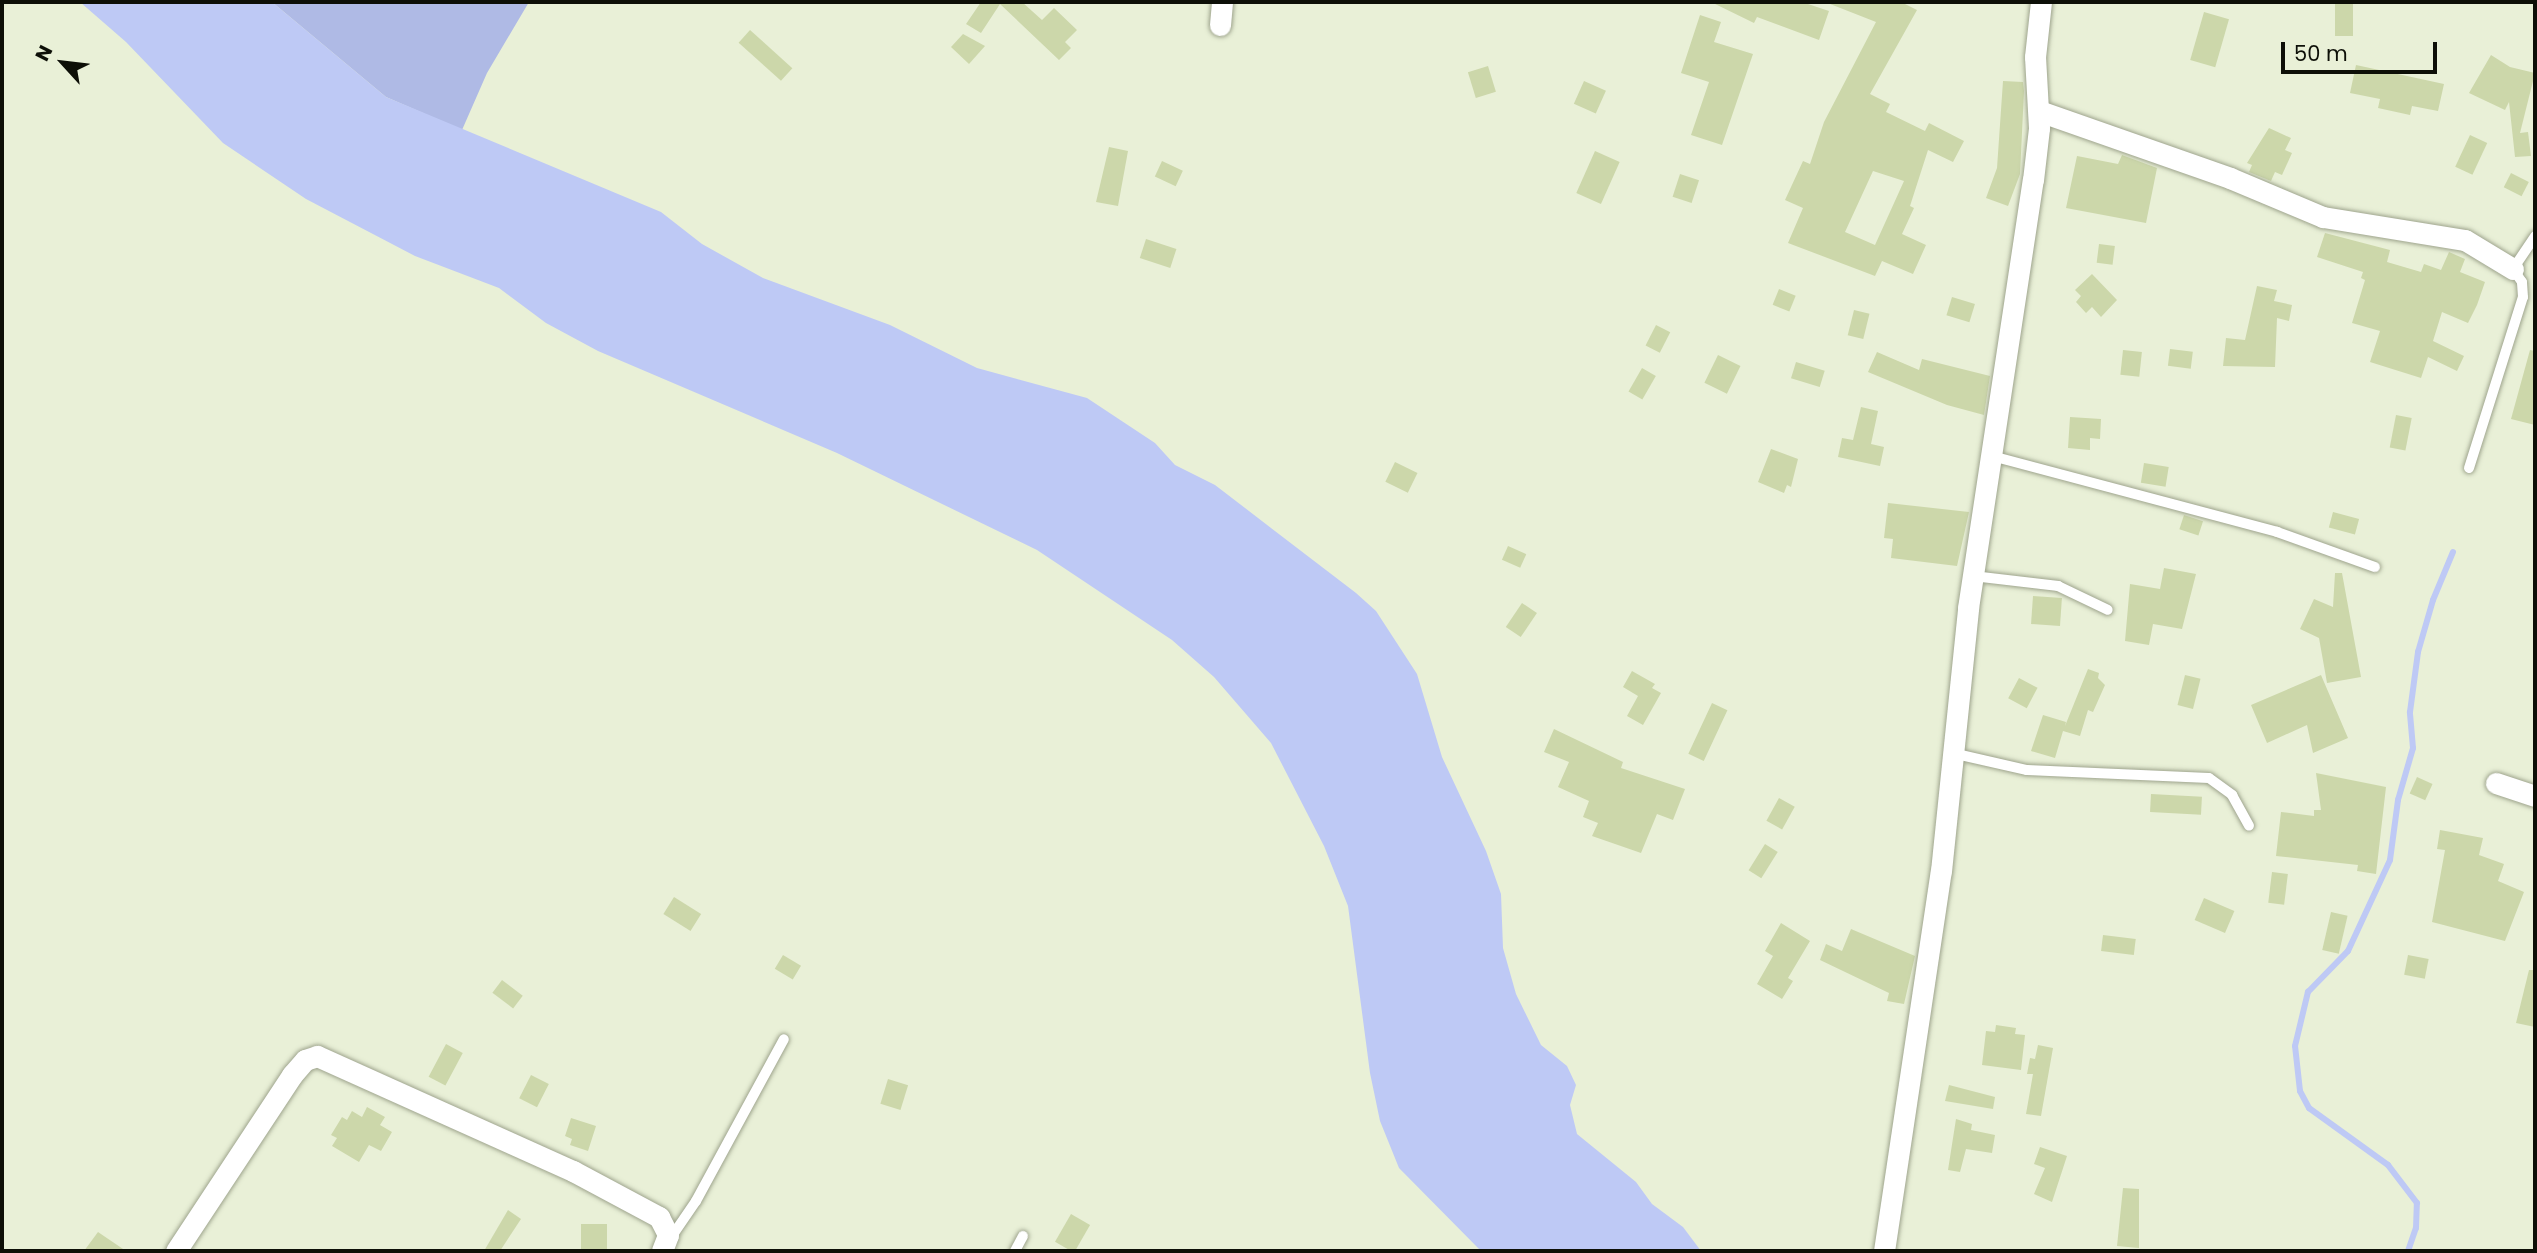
<!DOCTYPE html>
<style>
body{margin:0}
#map{position:relative;width:2537px;height:1253px;overflow:hidden;background:#e9f0d7;font-family:Poppins,sans-serif}
div>[style]{position:absolute}
.forest>*{inset:0;background:#afbae5}
.water>*{inset:0;background:#bec9f5}
.stream>*{height:6px;margin:-3px;padding:0 3px;transform-origin:3px;border-radius:3px;background:#bec9f5}
.building>*{inset:0;background:#ccd7aa;transform-origin:0 0}
.roads{filter:drop-shadow(0 0 2px #9ea48d) drop-shadow(0 0 2px #9ea48d)}
.service>*{height:10px;margin:-5px;padding:0 5px;transform-origin:5px;border-radius:5px;background:#fff}
.minor>*{height:21px;margin:-10.5px;padding:0 10.5px;transform-origin:10.5px;border-radius:10.5px;background:#fff}
span{translate:-50% -50%;white-space:nowrap;text-align:center;line-height:1.15;-webkit-text-stroke:7px #e9f0d7;paint-order:stroke}
.frame{position:absolute;inset:0;border:4px solid #0d0f07;pointer-events:none}
.north{position:absolute;left:28px;top:28px;width:70px;height:70px;-webkit-text-stroke:5px #e9f0d7;paint-order:stroke;rotate:297deg;font-size:19px;font-weight:700;line-height:28px;text-align:center;color:#0d0f07}
.north::after{content:'';display:block;margin:auto;width:24px;height:32px;background:#0d0f07;clip-path:polygon(50% 0,100% 100%,50% 72%,0 100%)}
.scale{position:absolute;left:2281px;top:42px;width:156px;height:32px;box-sizing:border-box;border:4px solid #0d0f07;border-top:0;padding-left:9px;font-size:21px;line-height:24px;white-space:nowrap;color:#0d0f07;-webkit-text-stroke:5px #e9f0d7;paint-order:stroke}
</style>
<div id="map">
<div class="forest">
<div style="clip-path:polygon(272px 2px,529px 2px,487px 73px,462px 130px,386px 97px)"></div>
</div>
<div class="water">
<div style="clip-path:polygon(80px 2px,272px 2px,386px 97px,661px 212px,702px 244px,763px 278px,890px 325px,977px 368px,1087px 398px,1155px 443px,1175px 465px,1215px 485px,1356px 593px,1376px 611px,1417px 674px,1442px 757px,1486px 851px,1501px 894px,1503px 948px,1516px 994px,1541px 1045px,1567px 1066px,1576px 1085px,1570px 1105px,1577px 1134px,1636px 1182px,1652px 1204px,1683px 1227px,1701px 1251px,1481px 1251px,1399px 1168px,1380px 1121px,1370px 1073px,1348px 906px,1324px 846px,1271px 743px,1214px 677px,1172px 640px,1037px 550px,837px 453px,598px 351px,546px 323px,499px 288px,415px 256px,306px 199px,223px 143px,126px 42px)"></div>
</div>
<div class="stream">
<div style="left:2408px;top:1251px;width:24px;rotate:-71deg"></div>
<div style="left:2416px;top:1228px;width:25px;rotate:-88deg"></div>
<div style="left:2417px;top:1203px;width:48px;rotate:-127.3deg"></div>
<div style="left:2388px;top:1165px;width:97px;rotate:-144.2deg"></div>
<div style="left:2309px;top:1108px;width:19px;rotate:-118deg"></div>
<div style="left:2300px;top:1091px;width:45px;rotate:-96.3deg"></div>
<div style="left:2295px;top:1046px;width:56px;rotate:-76.5deg"></div>
<div style="left:2308px;top:992px;width:57px;rotate:-45.7deg"></div>
<div style="left:2348px;top:951px;width:100px;rotate:-65.2deg"></div>
<div style="left:2390px;top:860px;width:61px;rotate:-82.4deg"></div>
<div style="left:2398px;top:800px;width:54px;rotate:-73.9deg"></div>
<div style="left:2413px;top:748px;width:36px;rotate:-95deg"></div>
<div style="left:2410px;top:712px;width:61px;rotate:-82.4deg"></div>
<div style="left:2418px;top:652px;width:54px;rotate:-73.9deg"></div>
<div style="left:2433px;top:600px;width:52px;rotate:-67.4deg"></div>
</div>
<div class="building">
<div style="clip-path:polygon(981px 2px,1022px 2px,1042px 20px,1054px 8px,1077px 30px,1065px 42px,1071px 48px,1059px 60px,1000px 4px,981px 33px,966px 24px)"></div>
<div style="clip-path:polygon(1711px 2px,1802px 2px,1829px 11px,1819px 40px,1757px 17px,1754px 23px)"></div>
<div style="clip-path:polygon(evenodd,1825px 2px,1901px 2px,1917px 10px,1870px 94px,1890px 104px,1886px 112px,1925px 131px,1929px 123px,1964px 141px,1953px 162px,1928px 150px,1910px 206px,1914px 208px,1902px 234px,1926px 245px,1913px 274px,1882px 261px,1875px 276px,1788px 243px,1803px 208px,1785px 200px,1803px 161px,1810px 164px,1824px 122px,1876px 22px,1825px 2px,1873px 171px,1904px 181px,1875px 245px,1845px 232px,1873px 171px)"></div>
<div style="left:2335px;top:2px;width:18px;height:34px"></div>
<div style="left:2204px;top:12px;width:26px;height:50px;rotate:16deg"></div>
<div style="clip-path:polygon(1700px 15px,1721px 22px,1714px 42px,1753px 54px,1722px 145px,1691px 135px,1709px 82px,1681px 73px)"></div>
<div style="left:750px;top:30px;width:57px;height:17px;rotate:42deg"></div>
<div style="clip-path:polygon(963px 34px,985px 46px,969px 64px,951px 47px)"></div>
<div style="clip-path:polygon(2491px 55px,2510px 67px,2535px 73px,2520px 133px,2528px 132px,2531px 156px,2515px 157px,2509px 102px,2505px 110px,2469px 93px)"></div>
<div style="clip-path:polygon(2356px 65px,2444px 84px,2438px 111px,2412px 106px,2410px 115px,2378px 108px,2380px 99px,2350px 93px)"></div>
<div style="left:1488px;top:66px;width:27px;height:21px;rotate:73deg"></div>
<div style="left:1584px;top:81px;width:24px;height:25px;rotate:24deg"></div>
<div style="clip-path:polygon(2003px 81px,2023px 82px,2024px 91px,2020px 174px,2008px 206px,1986px 198px,1997px 168px)"></div>
<div style="clip-path:polygon(2269px 128px,2291px 138px,2285px 150px,2292px 153px,2282px 175px,2275px 172px,2271px 181px,2249px 172px,2252px 165px,2247px 163px)"></div>
<div style="left:2470px;top:135px;width:19px;height:35px;rotate:25deg"></div>
<div style="clip-path:polygon(1109px 147px,1128px 151px,1118px 206px,1096px 202px)"></div>
<div style="left:1595px;top:151px;width:27px;height:46px;rotate:24deg"></div>
<div style="clip-path:polygon(2122px 155px,2157px 168px,2146px 223px,2066px 208px,2077px 156px,2118px 164px)"></div>
<div style="left:1162px;top:161px;width:23px;height:17px;rotate:25deg"></div>
<div style="left:2511px;top:173px;width:20px;height:16px;rotate:27deg"></div>
<div style="left:1680px;top:174px;width:20px;height:24px;rotate:18deg"></div>
<div style="clip-path:polygon(2325px 233px,2390px 250px,2387px 262px,2421px 272px,2424px 264px,2441px 270px,2449px 252px,2465px 259px,2460px 272px,2485px 282px,2477px 305px,2468px 323px,2442px 312px,2433px 341px,2464px 356px,2457px 371px,2428px 357px,2421px 378px,2370px 362px,2380px 331px,2352px 323px,2365px 280px,2361px 278px,2363px 272px,2317px 257px)"></div>
<div style="left:1146px;top:239px;width:32px;height:20px;rotate:18deg"></div>
<div style="left:2099px;top:244px;width:16px;height:19px;rotate:7deg"></div>
<div style="clip-path:polygon(2092px 274px,2117px 300px,2101px 317px,2092px 307px,2086px 313px,2076px 302px,2081px 296px,2075px 290px)"></div>
<div style="clip-path:polygon(2257px 286px,2277px 290px,2274px 301px,2292px 305px,2289px 321px,2277px 318px,2275px 367px,2223px 366px,2226px 338px,2245px 340px)"></div>
<div style="left:1779px;top:289px;width:18px;height:17px;rotate:22deg"></div>
<div style="left:1952px;top:297px;width:24px;height:19px;rotate:17deg"></div>
<div style="left:1854px;top:310px;width:16px;height:26px;rotate:14deg"></div>
<div style="left:1656px;top:325px;width:16px;height:23px;rotate:27deg"></div>
<div style="left:2170px;top:349px;width:23px;height:17px;rotate:7deg"></div>
<div style="left:2123px;top:350px;width:19px;height:25px;rotate:6deg"></div>
<div style="clip-path:polygon(2530px 350px,2535px 351px,2535px 425px,2511px 419px)"></div>
<div style="clip-path:polygon(1877px 352px,1919px 370px,1922px 359px,1990px 376px,1984px 415px,1947px 405px,1868px 372px)"></div>
<div style="left:1718px;top:355px;width:25px;height:31px;rotate:26deg"></div>
<div style="left:1796px;top:362px;width:30px;height:17px;rotate:17deg"></div>
<div style="left:1642px;top:368px;width:16px;height:27px;rotate:30deg"></div>
<div style="clip-path:polygon(1861px 407px,1878px 411px,1871px 444px,1884px 447px,1880px 466px,1838px 457px,1842px 438px,1853px 440px)"></div>
<div style="left:2396px;top:415px;width:16px;height:33px;rotate:11deg"></div>
<div style="clip-path:polygon(2070px 417px,2101px 419px,2100px 439px,2090px 438px,2090px 450px,2068px 448px)"></div>
<div style="clip-path:polygon(1771px 449px,1798px 459px,1791px 487px,1787px 485px,1784px 493px,1758px 482px)"></div>
<div style="left:1395px;top:462px;width:25px;height:22px;rotate:26deg"></div>
<div style="left:2144px;top:463px;width:25px;height:20px;rotate:9deg"></div>
<div style="clip-path:polygon(1888px 503px,1969px 512px,1957px 566px,1891px 558px,1893px 539px,1884px 538px)"></div>
<div style="left:2333px;top:512px;width:27px;height:16px;rotate:15deg"></div>
<div style="left:2184px;top:515px;width:20px;height:15px;rotate:18deg"></div>
<div style="left:1508px;top:546px;width:20px;height:15px;rotate:24deg"></div>
<div style="clip-path:polygon(2164px 568px,2196px 574px,2182px 629px,2153px 624px,2149px 645px,2125px 641px,2130px 584px,2160px 589px)"></div>
<div style="clip-path:polygon(2335px 573px,2342px 573px,2361px 677px,2327px 683px,2319px 638px,2300px 629px,2314px 599px,2333px 607px)"></div>
<div style="left:2033px;top:596px;width:29px;height:28px;rotate:4deg"></div>
<div style="left:1522px;top:603px;width:18px;height:29px;rotate:34deg"></div>
<div style="clip-path:polygon(2088px 669px,2099px 673px,2098px 678px,2105px 685px,2093px 712px,2088px 710px,2080px 736px,2063px 731px,2055px 758px,2031px 751px,2043px 715px,2066px 722px,2065px 726px)"></div>
<div style="clip-path:polygon(1632px 671px,1655px 684px,1652px 688px,1661px 693px,1643px 725px,1627px 716px,1638px 696px,1623px 687px)"></div>
<div style="left:2185px;top:675px;width:16px;height:31px;rotate:14deg"></div>
<div style="clip-path:polygon(2321px 675px,2348px 738px,2313px 753px,2307px 725px,2267px 743px,2251px 705px)"></div>
<div style="left:2019px;top:678px;width:21px;height:23px;rotate:28deg"></div>
<div style="left:1712px;top:703px;width:17px;height:56px;rotate:25deg"></div>
<div style="clip-path:polygon(1554px 729px,1623px 762px,1621px 768px,1685px 789px,1673px 820px,1657px 814px,1641px 853px,1592px 836px,1598px 823px,1583px 817px,1589px 801px,1558px 787px,1569px 762px,1544px 752px)"></div>
<div style="clip-path:polygon(2316px 773px,2386px 787px,2376px 874px,2357px 871px,2358px 865px,2276px 856px,2281px 812px,2314px 816px,2314px 810px,2321px 810px)"></div>
<div style="left:2417px;top:777px;width:17px;height:18px;rotate:24deg"></div>
<div style="left:2151px;top:794px;width:51px;height:18px;rotate:3deg"></div>
<div style="left:1779px;top:798px;width:18px;height:26px;rotate:29deg"></div>
<div style="clip-path:polygon(2440px 830px,2483px 838px,2479px 855px,2504px 864px,2498px 881px,2524px 892px,2505px 941px,2432px 922px,2445px 850px,2437px 849px)"></div>
<div style="left:1765px;top:844px;width:15px;height:31px;rotate:32deg"></div>
<div style="left:2272px;top:872px;width:16px;height:31px;rotate:7deg"></div>
<div style="left:674px;top:897px;width:32px;height:20px;rotate:32deg"></div>
<div style="left:2204px;top:898px;width:33px;height:24px;rotate:23deg"></div>
<div style="left:2331px;top:912px;width:17px;height:39px;rotate:13deg"></div>
<div style="clip-path:polygon(1781px 923px,1810px 941px,1788px 978px,1793px 981px,1782px 999px,1757px 984px,1773px 956px,1765px 951px)"></div>
<div style="clip-path:polygon(1851px 929px,1915px 956px,1904px 1004px,1887px 1001px,1889px 993px,1820px 960px,1826px 944px,1842px 951px)"></div>
<div style="left:2103px;top:935px;width:33px;height:16px;rotate:7deg"></div>
<div style="left:783px;top:955px;width:21px;height:16px;rotate:31deg"></div>
<div style="left:2408px;top:955px;width:21px;height:20px;rotate:11deg"></div>
<div style="clip-path:polygon(2529px 970px,2535px 970px,2535px 1027px,2516px 1023px)"></div>
<div style="left:502px;top:980px;width:26px;height:16px;rotate:37deg"></div>
<div style="clip-path:polygon(1996px 1025px,2016px 1028px,2015px 1034px,2025px 1035px,2021px 1070px,1982px 1065px,1986px 1031px,1995px 1032px)"></div>
<div style="left:446px;top:1044px;width:19px;height:37px;rotate:28deg"></div>
<div style="clip-path:polygon(2038px 1045px,2053px 1048px,2041px 1116px,2026px 1114px,2033px 1074px,2027px 1074px,2030px 1058px,2035px 1059px)"></div>
<div style="left:531px;top:1075px;width:20px;height:26px;rotate:27deg"></div>
<div style="left:888px;top:1079px;width:21px;height:26px;rotate:17deg"></div>
<div style="clip-path:polygon(1949px 1085px,1995px 1097px,1993px 1109px,1945px 1101px)"></div>
<div style="clip-path:polygon(367px 1107px,385px 1117px,380px 1125px,392px 1132px,381px 1151px,369px 1145px,359px 1162px,332px 1146px,337px 1138px,331px 1135px,342px 1117px,347px 1120px,352px 1111px,362px 1117px)"></div>
<div style="clip-path:polygon(571px 1118px,596px 1126px,588px 1151px,570px 1145px,572px 1139px,565px 1136px)"></div>
<div style="clip-path:polygon(1956px 1119px,1972px 1124px,1971px 1130px,1995px 1135px,1992px 1153px,1966px 1149px,1960px 1172px,1948px 1170px)"></div>
<div style="clip-path:polygon(2040px 1147px,2067px 1156px,2052px 1202px,2034px 1194px,2045px 1168px,2034px 1164px)"></div>
<div style="clip-path:polygon(2123px 1188px,2139px 1189px,2139px 1248px,2117px 1246px)"></div>
<div style="clip-path:polygon(508px 1210px,521px 1219px,500px 1251px,484px 1251px)"></div>
<div style="left:1071px;top:1214px;width:22px;height:32px;rotate:30deg"></div>
<div style="left:581px;top:1224px;width:26px;height:27px"></div>
<div style="clip-path:polygon(98px 1232px,126px 1251px,84px 1251px)"></div>
</div>
<div class="roads">
<div class="service">
<div style="left:1992px;top:456px;width:295px;rotate:14.9deg"></div>
<div style="left:2277px;top:532px;width:104px;rotate:19.7deg"></div>
<div style="left:2469px;top:468px;width:179px;rotate:-72.5deg"></div>
<div style="left:2523px;top:297px;width:15px;rotate:-94deg"></div>
<div style="left:2522px;top:282px;width:16px;rotate:-125deg"></div>
<div style="left:2513px;top:269px;width:40px;rotate:-56deg"></div>
<div style="left:1973px;top:576px;width:86px;rotate:6.7deg"></div>
<div style="left:2058px;top:586px;width:55px;rotate:25.6deg"></div>
<div style="left:1952px;top:753px;width:77px;rotate:12.8deg"></div>
<div style="left:2027px;top:770px;width:182px;rotate:2.5deg"></div>
<div style="left:2209px;top:778px;width:29px;rotate:36deg"></div>
<div style="left:2232px;top:795px;width:35px;rotate:61deg"></div>
<div style="left:670px;top:1239px;width:46px;rotate:-55.6deg"></div>
<div style="left:696px;top:1201px;width:184px;rotate:-61.5deg"></div>
<div style="left:1015px;top:1251px;width:17px;rotate:-62deg"></div>
</div>
<div class="minor">
<div style="left:1220px;top:25px;width:23px;rotate:-85deg"></div>
<div style="left:2039px;top:111px;width:202px;rotate:19.3deg"></div>
<div style="left:2230px;top:178px;width:101px;rotate:22.8deg"></div>
<div style="left:2323px;top:217px;width:144px;rotate:9.2deg"></div>
<div style="left:2465px;top:240px;width:56px;rotate:31.1deg"></div>
<div style="left:2496px;top:783px;width:41px;rotate:18.4deg"></div>
<div style="left:176px;top:1251px;width:211px;rotate:-56.6deg"></div>
<div style="left:292px;top:1075px;width:20px;rotate:-49deg"></div>
<div style="left:305px;top:1060px;width:13px;rotate:-18deg"></div>
<div style="left:317px;top:1056px;width:281px;rotate:24.2deg"></div>
<div style="left:573px;top:1171px;width:98px;rotate:28.1deg"></div>
<div style="left:659px;top:1217px;width:20px;rotate:63deg"></div>
<div style="left:668px;top:1235px;width:17px;rotate:111deg"></div>
<div style="left:1884px;top:1251px;width:384px;rotate:-81.5deg"></div>
<div style="left:1941px;top:871px;width:264px;rotate:-84.1deg"></div>
<div style="left:1968px;top:608px;width:433px;rotate:-81.4deg"></div>
<div style="left:2033px;top:180px;width:52px;rotate:-83.4deg"></div>
<div style="left:2039px;top:128px;width:71px;rotate:-93.2deg"></div>
<div style="left:2035px;top:57px;width:55px;rotate:-83.8deg"></div>
</div>
</div>
<div class="frame"></div>
<div class="north">N</div>
<div class="scale">50 m</div>
</div>
